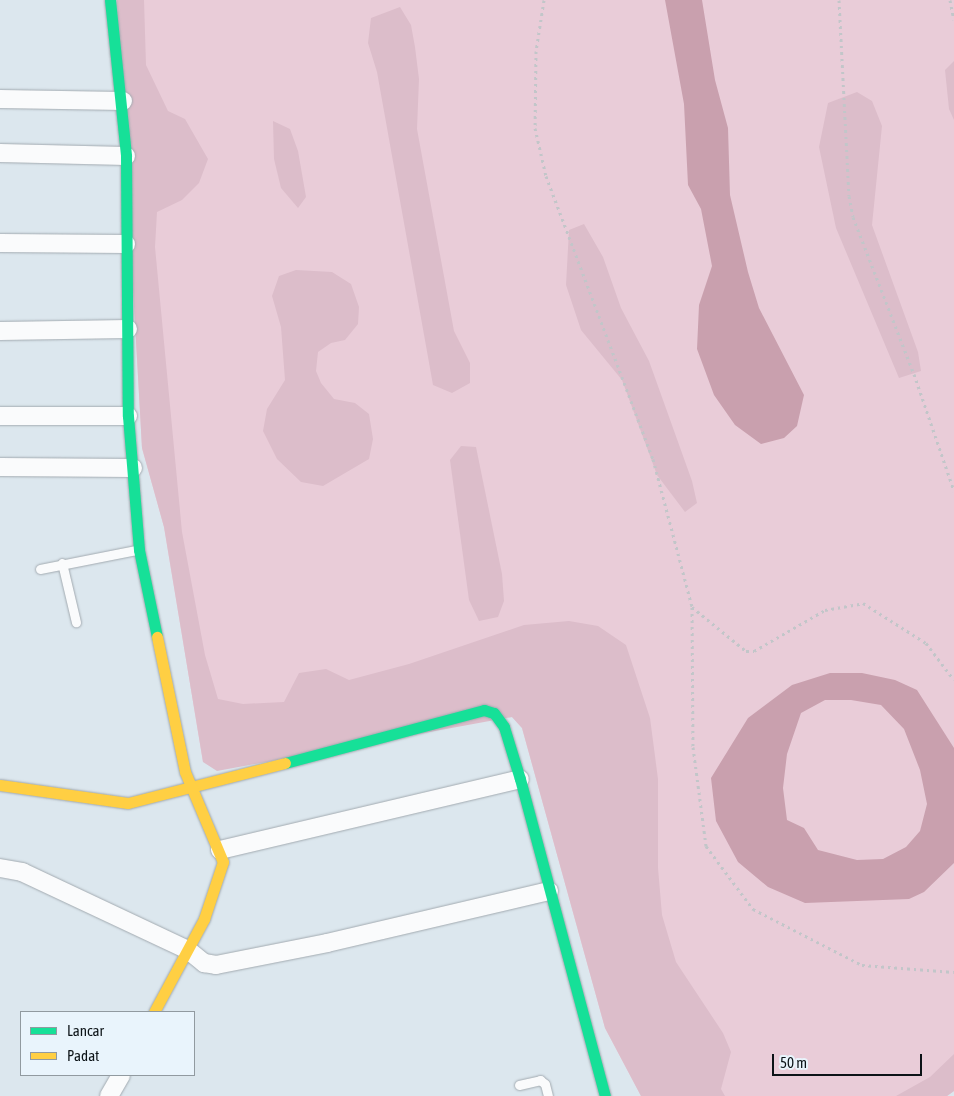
<!DOCTYPE html>
<style>
body{margin:0}
#map{position:relative;width:954px;height:1096px;overflow:hidden;background:#dce7ee;font-family:"Asap Condensed",sans-serif}
div>[style]{position:absolute}
.green>*{inset:0;background:#e9ccd8}
.forest>*{inset:0;background:#dcbdca}
.water>*{inset:0;background:#c9a0ae}
.path>*{height:3px;margin-top:-1.5px;transform-origin:0;background:repeating-linear-gradient(90deg,#c2c6c9 0 2.5px,transparent 0 6.5px)}
.roads{filter:drop-shadow(0 0 1px #a2aab0) drop-shadow(0 0 1px #a2aab0)}
.lane>*{height:9px;margin:-4.5px;padding:0 4.5px;transform-origin:4.5px;border-radius:4.5px;background:#fafbfc}
.street>*{height:18px;margin:-9px;padding:0 9px;transform-origin:9px;border-radius:9px;background:#fafbfc}
.fast>*{height:11px;margin:-5.5px;padding:0 5.5px;transform-origin:5.5px;border-radius:5.5px;background:#16e098}
.slow>*{height:11px;margin:-5.5px;padding:0 5.5px;transform-origin:5.5px;border-radius:5.5px;background:#ffcf43}
span{translate:-50% -50%;white-space:nowrap;text-align:center;line-height:1.15;-webkit-text-stroke:4px #e9f4fc;paint-order:stroke}
.legend{position:absolute;left:20px;top:1011px;width:175px;height:65px;box-sizing:border-box;background:#e9f4fc;border:1px solid #919aa0;margin:0;padding:6px 9px;list-style:none;font-size:15px;color:#0c1317}
.legend li{display:flex;align-items:center;gap:10px;height:25px}
.legend b{width:25px;border:1px solid #919aa0}
.scale{position:absolute;left:772px;top:1054px;width:150px;height:22px;box-sizing:border-box;border:2px solid #0c1317;border-top:0;padding-left:6px;font-size:15px;line-height:18px;white-space:nowrap;color:#0c1317;-webkit-text-stroke:4px #e9f4fc;paint-order:stroke}
</style>
<div id="map">
<div class="green">
<div style="clip-path:polygon(117px 0,954px 0,954px 1091px,947px 1096px,641px 1096px,605px 1028px,522px 728px,512px 717px,203px 762px,164px 527px,142px 448px)"></div>
</div>
<div class="forest">
<div style="clip-path:polygon(117px 0,144px 0,146px 65px,168px 111px,185px 119px,208px 159px,199px 183px,182px 200px,157px 212px,155px 247px,182px 532px,205px 655px,218px 699px,243px 704px,284px 702px,299px 673px,326px 669px,349px 680px,409px 664px,524px 625px,569px 621px,598px 626px,626px 645px,650px 718px,658px 779px,658px 868px,662px 915px,676px 962px,723px 1033px,731px 1052px,721px 1089px,725px 1096px,641px 1096px,605px 1028px,522px 728px,512px 717px,217px 771px,203px 762px,164px 527px,142px 448px)"></div>
<div style="clip-path:polygon(400px 7px,411px 25px,415px 47px,419px 79px,417px 129px,454px 331px,470px 363px,470px 383px,452px 393px,433px 385px,377px 72px,368px 43px,371px 18px)"></div>
<div style="clip-path:polygon(954px 61px,954px 120px,949px 109px,945px 70px)"></div>
<div style="clip-path:polygon(857px 92px,872px 101px,882px 126px,872px 225px,918px 352px,921px 371px,899px 378px,836px 228px,819px 147px,828px 103px)"></div>
<div style="clip-path:polygon(273px 121px,290px 129px,298px 151px,306px 197px,298px 208px,281px 188px,274px 159px)"></div>
<div style="clip-path:polygon(584px 224px,603px 257px,621px 308px,649px 361px,692px 481px,697px 503px,685px 512px,657px 475px,622px 380px,581px 330px,566px 285px,569px 230px)"></div>
<div style="clip-path:polygon(296px 270px,332px 272px,351px 284px,359px 307px,358px 324px,345px 340px,331px 343px,318px 352px,316px 371px,321px 383px,334px 399px,355px 403px,369px 414px,373px 439px,369px 459px,323px 486px,301px 482px,277px 459px,263px 431px,267px 409px,285px 380px,281px 327px,272px 296px,279px 276px)"></div>
<div style="clip-path:polygon(461px 446px,476px 447px,502px 574px,504px 601px,498px 617px,479px 621px,469px 600px,450px 460px)"></div>
<div style="clip-path:polygon(954px 1054px,954px 1091px,947px 1096px,896px 1096px,930px 1077px)"></div>
</div>
<div class="water">
<div style="clip-path:polygon(665px 0,702px 0,715px 80px,728px 128px,730px 195px,748px 272px,759px 308px,804px 395px,797px 426px,784px 438px,761px 444px,735px 425px,714px 395px,697px 349px,699px 305px,712px 266px,701px 209px,688px 185px,684px 104px)"></div>
<div style="clip-path:polygon(evenodd,830px 673px,862px 673px,895px 680px,917px 690px,954px 748px,954px 863px,924px 892px,909px 899px,805px 903px,768px 887px,738px 862px,716px 821px,711px 778px,748px 718px,792px 685px,830px 673px,825px 700px,851px 700px,881px 705px,904px 729px,920px 770px,927px 804px,920px 831px,906px 847px,883px 859px,857px 860px,818px 850px,804px 828px,787px 820px,783px 788px,787px 754px,801px 713px,825px 700px)"></div>
</div>
<div class="path">
<div style="left:544px;top:0;width:52px;rotate:98.9deg"></div>
<div style="left:536px;top:51px;width:77px;rotate:90.7deg"></div>
<div style="left:535px;top:128px;width:49px;rotate:77.1deg"></div>
<div style="left:546px;top:176px;width:303px;rotate:69.3deg"></div>
<div style="left:653px;top:459px;width:153px;rotate:75.2deg"></div>
<div style="left:692px;top:607px;width:140px;rotate:89.6deg"></div>
<div style="left:693px;top:747px;width:100px;rotate:82.5deg"></div>
<div style="left:706px;top:846px;width:79px;rotate:53.3deg"></div>
<div style="left:753px;top:909px;width:123px;rotate:27.2deg"></div>
<div style="left:862px;top:965px;width:92px;rotate:4.4deg"></div>
<div style="left:839px;top:0;width:196px;rotate:87.1deg"></div>
<div style="left:849px;top:196px;width:21px;rotate:79deg"></div>
<div style="left:853px;top:217px;width:168px;rotate:68.8deg"></div>
<div style="left:914px;top:374px;width:124px;rotate:71.1deg"></div>
<div style="left:950px;top:0;width:20px;rotate:79deg"></div>
<div style="left:692px;top:607px;width:70px;rotate:39.2deg"></div>
<div style="left:746px;top:651px;width:8px"></div>
<div style="left:754px;top:651px;width:82px;rotate:-30deg"></div>
<div style="left:825px;top:610px;width:39px;rotate:-10deg"></div>
<div style="left:863px;top:603px;width:75px;rotate:32.4deg"></div>
<div style="left:926px;top:643px;width:46px;rotate:52.9deg"></div>
</div>
<div class="roads">
<div class="lane">
<div style="left:62px;top:563px;width:61px;rotate:76.7deg"></div>
<div style="left:40px;top:569px;width:98px;rotate:-11.2deg"></div>
<div style="left:519px;top:1085px;width:22px;rotate:-13deg"></div>
<div style="left:540px;top:1080px;width:6px;rotate:39deg"></div>
<div style="left:545px;top:1084px;width:12px;rotate:76deg"></div>
</div>
<div class="street">
<div style="left:0;top:99px;width:123px;rotate:0.9deg"></div>
<div style="left:0;top:153px;width:126px;rotate:1.4deg"></div>
<div style="left:0;top:243px;width:126px;rotate:0.5deg"></div>
<div style="left:0;top:331px;width:128px;rotate:-0.9deg"></div>
<div style="left:0;top:416px;width:128px"></div>
<div style="left:0;top:467px;width:133px;rotate:0.4deg"></div>
<div style="left:220px;top:850px;width:308px;rotate:-13.3deg"></div>
<div style="left:0;top:868px;width:22px;rotate:10deg"></div>
<div style="left:22px;top:872px;width:183px;rotate:25.2deg"></div>
<div style="left:188px;top:950px;width:21px;rotate:39deg"></div>
<div style="left:204px;top:963px;width:12px;rotate:9deg"></div>
<div style="left:216px;top:965px;width:113px;rotate:-11.2deg"></div>
<div style="left:327px;top:943px;width:228px;rotate:-13.2deg"></div>
<div style="left:109px;top:1096px;width:24px;rotate:-60deg"></div>
</div>
<div class="fast">
<div style="left:110px;top:0;width:157px;rotate:84.1deg"></div>
<div style="left:126px;top:156px;width:260px;rotate:89.6deg"></div>
<div style="left:128px;top:416px;width:134px;rotate:85.3deg"></div>
<div style="left:139px;top:550px;width:89px;rotate:78.3deg"></div>
<div style="left:285px;top:763px;width:206px;rotate:-14.9deg"></div>
<div style="left:484px;top:710px;width:10px;rotate:17deg"></div>
<div style="left:494px;top:713px;width:17px;rotate:54deg"></div>
<div style="left:504px;top:727px;width:54px;rotate:72.9deg"></div>
<div style="left:520px;top:779px;width:328px;rotate:75deg"></div>
</div>
<div class="slow">
<div style="left:0;top:785px;width:129px;rotate:8deg"></div>
<div style="left:128px;top:803px;width:162px;rotate:-14.3deg"></div>
<div style="left:154px;top:1012px;width:106px;rotate:-61.7deg"></div>
<div style="left:204px;top:919px;width:60px;rotate:-71.6deg"></div>
<div style="left:223px;top:862px;width:98px;rotate:-112.9deg"></div>
<div style="left:185px;top:772px;width:138px;rotate:-101.7deg"></div>
</div>
</div>
<ul class="legend">
<li><b style="height:6px;background:#16e098"></b>Lancar</li>
<li><b style="height:6px;background:#ffcf43"></b>Padat</li>
</ul>
<div class="scale">50 m</div>
</div>
